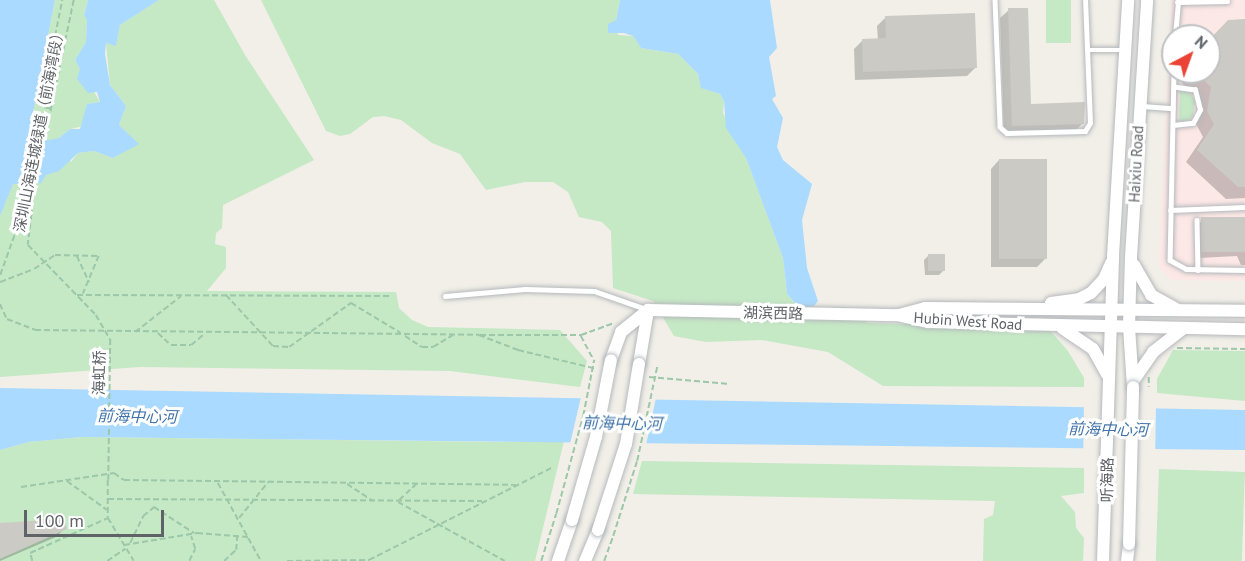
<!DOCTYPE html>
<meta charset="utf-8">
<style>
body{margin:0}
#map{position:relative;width:1245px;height:561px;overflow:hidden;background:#f1efe8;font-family:"PT Sans","Noto Sans SC",sans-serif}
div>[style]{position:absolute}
.medical>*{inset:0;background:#fce8e6}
.green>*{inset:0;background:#c5e8c5;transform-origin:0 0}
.water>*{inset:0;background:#aadaff}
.pier>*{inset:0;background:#f1efe8;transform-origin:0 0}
.shadow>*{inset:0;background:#0003}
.building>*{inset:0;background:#cccac5;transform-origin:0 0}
.path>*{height:1.5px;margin-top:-0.75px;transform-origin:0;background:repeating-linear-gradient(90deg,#9cc7a9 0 6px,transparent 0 9px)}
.roads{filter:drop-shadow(0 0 2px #b5b8bc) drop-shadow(0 0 2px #b5b8bc)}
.lane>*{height:4.5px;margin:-2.25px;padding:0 2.25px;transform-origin:2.25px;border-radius:2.25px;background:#fff}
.secondary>*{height:12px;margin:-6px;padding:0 6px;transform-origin:6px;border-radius:6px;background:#fff}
.path-bridge>*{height:1.5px;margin-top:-0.75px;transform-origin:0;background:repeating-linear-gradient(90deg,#9cc7a9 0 6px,transparent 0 9px)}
.bridges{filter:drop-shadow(0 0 2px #b6babf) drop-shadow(0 0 2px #b6babf)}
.secondary-bridge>*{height:12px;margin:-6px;padding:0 6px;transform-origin:6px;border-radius:6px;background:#fff}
span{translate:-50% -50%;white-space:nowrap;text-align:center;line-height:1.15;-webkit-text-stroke:6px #fff;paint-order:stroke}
.street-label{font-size:15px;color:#5f6368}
.water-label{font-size:16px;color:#4174aa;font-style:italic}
.north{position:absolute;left:1161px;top:24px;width:60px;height:60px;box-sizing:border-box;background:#fff;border:2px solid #bfc1c3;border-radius:50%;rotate:41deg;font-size:16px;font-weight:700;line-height:24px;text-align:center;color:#5f6368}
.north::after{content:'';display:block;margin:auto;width:21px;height:27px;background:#ea4335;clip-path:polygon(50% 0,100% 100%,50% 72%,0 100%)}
.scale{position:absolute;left:24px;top:510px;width:140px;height:27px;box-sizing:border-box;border:3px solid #5f6368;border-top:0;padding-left:8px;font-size:18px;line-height:21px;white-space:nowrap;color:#5f6368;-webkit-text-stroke:4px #fff;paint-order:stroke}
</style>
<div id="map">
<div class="medical">
<div style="clip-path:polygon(evenodd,1171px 0,1245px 0,1245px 281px,1172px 280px,1159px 268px,1171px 0,1173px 36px,1209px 36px,1209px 72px,1173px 72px,1173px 36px)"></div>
</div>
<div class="green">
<div style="clip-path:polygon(55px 0,88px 0,84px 14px,87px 20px,86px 42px,75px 60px,100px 102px,87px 104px,84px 126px,70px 129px,59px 138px,71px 162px,78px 153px,94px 151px,113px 158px,131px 147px,130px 136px,119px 125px,126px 106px,110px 85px,106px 43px,116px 45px,120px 25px,159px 0,214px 0,245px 55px,314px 160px,223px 205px,222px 228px,216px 233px,215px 244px,226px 247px,226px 268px,207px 291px,396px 292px,399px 308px,412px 320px,428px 327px,560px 330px,587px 361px,580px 387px,450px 371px,140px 367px,0 377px,0 216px,28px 138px)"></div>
<div style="clip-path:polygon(261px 0,620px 0,616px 20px,618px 35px,633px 36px,641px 48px,678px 54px,698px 74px,702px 88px,720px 94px,724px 101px,723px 113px,746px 158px,783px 258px,787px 294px,800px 310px,845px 307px,868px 323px,1048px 328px,1068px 351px,1084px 378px,1084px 387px,883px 386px,828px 352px,762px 340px,706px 342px,674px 336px,653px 301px,613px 288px,611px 231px,602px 222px,579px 217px,568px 192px,553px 182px,525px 182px,486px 190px,460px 154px,432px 143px,401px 120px,384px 116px,373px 117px,350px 134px,340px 136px,326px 131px)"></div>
<div style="left:1046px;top:0;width:25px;height:43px"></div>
<div style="clip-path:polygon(1180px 91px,1190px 92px,1195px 101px,1193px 116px,1186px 122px,1179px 121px)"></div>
<div style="clip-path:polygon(1173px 350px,1245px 351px,1245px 401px,1157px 393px,1157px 379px)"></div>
<div style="clip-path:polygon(82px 437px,500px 442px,564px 441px,535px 561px,0 561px,0 450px,29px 442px)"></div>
<div style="clip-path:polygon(642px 461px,1084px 468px,1084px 493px,1061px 496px,1075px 512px,1076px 528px,1084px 538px,1083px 561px,983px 561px,984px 519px,993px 515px,995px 501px,633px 494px)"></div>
<div style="left:1159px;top:469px;width:86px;height:92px;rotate:2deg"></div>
</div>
<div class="water">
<div style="clip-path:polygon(0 0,55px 0,28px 138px,35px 143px,59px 138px,70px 129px,80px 129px,87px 104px,100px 102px,97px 92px,88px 93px,77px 79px,80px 69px,75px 60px,86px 42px,87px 20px,84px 15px,88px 0,159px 0,120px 25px,116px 46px,106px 43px,105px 54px,110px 85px,126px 106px,119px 125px,139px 144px,113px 158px,94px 151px,78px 153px,59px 171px,46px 175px,41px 183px,13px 184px,0 216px)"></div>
<div style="clip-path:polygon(620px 0,770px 0,777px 48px,769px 57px,776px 96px,772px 99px,783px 118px,777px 147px,783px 160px,812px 184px,802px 220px,807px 268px,818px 301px,814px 306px,801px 310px,787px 294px,783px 258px,746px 158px,726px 128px,724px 101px,720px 94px,701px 88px,698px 74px,678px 54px,641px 48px,633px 36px,624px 33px,608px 33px,608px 24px,616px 20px)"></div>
<div style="clip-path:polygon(0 388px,1245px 410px,1245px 450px,82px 437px,29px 442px,0 450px)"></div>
</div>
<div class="pier">
<div style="clip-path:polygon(581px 397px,656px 398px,646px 445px,570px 444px)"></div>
<div style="left:1084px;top:405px;width:72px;height:46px;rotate:1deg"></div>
</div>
<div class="shadow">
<div style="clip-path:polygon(1009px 10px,1030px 106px,1082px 124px,1074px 132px,1004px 134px,1000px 18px)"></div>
<div style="clip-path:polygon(886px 17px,975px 68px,967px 76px,855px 80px,854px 49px,862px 41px,878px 40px,877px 26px)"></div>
<div style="clip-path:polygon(1245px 21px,1245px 198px,1226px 199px,1186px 162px,1203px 137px,1196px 124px,1200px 99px,1182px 83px,1180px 74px,1209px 72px,1209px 41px)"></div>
<div style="clip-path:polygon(999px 160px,1046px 258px,1037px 267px,991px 267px,991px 169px)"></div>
<div style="clip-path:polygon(1245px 219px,1245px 265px,1241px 265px,1237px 256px,1199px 258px,1198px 225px,1202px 221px)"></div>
<div style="clip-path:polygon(928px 256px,943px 271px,939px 275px,925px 275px,924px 260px)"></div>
<div style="clip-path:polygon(0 524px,65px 528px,56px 537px,0 561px)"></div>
</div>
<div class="building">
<div style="clip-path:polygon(1008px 8px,1028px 8px,1031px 104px,1085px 102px,1084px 124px,1012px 126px)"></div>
<div style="clip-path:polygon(975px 13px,977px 68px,863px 72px,862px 39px,886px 38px,885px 16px)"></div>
<div style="clip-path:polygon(1245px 19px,1245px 187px,1238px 187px,1197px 150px,1214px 124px,1207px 111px,1211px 87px,1195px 72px,1209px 72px,1209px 40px,1228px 20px)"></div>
<div style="left:999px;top:159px;width:48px;height:100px"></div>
<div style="left:1245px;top:217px;width:35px;height:44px;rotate:90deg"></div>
<div style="left:928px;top:254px;width:17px;height:17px"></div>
<div style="clip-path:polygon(64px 519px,67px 529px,0 559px,0 523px)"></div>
</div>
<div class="path">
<div style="left:74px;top:0;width:191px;rotate:101.8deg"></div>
<div style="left:35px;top:187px;width:58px;rotate:96.9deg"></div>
<div style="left:28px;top:245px;width:98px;rotate:45.8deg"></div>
<div style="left:96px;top:315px;width:28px;rotate:60deg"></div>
<div style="left:50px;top:109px;width:9px;rotate:-167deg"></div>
<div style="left:41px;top:107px;width:109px;rotate:-78.9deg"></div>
<div style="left:77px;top:256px;width:29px;rotate:65deg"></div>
<div style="left:0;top:275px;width:53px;rotate:-70.2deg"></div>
<div style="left:18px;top:225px;width:17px;rotate:-40deg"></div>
<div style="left:0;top:282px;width:36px;rotate:-21deg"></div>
<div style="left:34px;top:269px;width:25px;rotate:-34deg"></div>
<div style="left:55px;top:255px;width:44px;rotate:1.3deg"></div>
<div style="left:99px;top:256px;width:41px;rotate:112.8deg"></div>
<div style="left:77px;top:295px;width:314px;rotate:0.2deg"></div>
<div style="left:226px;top:295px;width:69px;rotate:47.3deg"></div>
<div style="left:273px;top:346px;width:16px;rotate:4deg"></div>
<div style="left:289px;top:347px;width:76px;rotate:-35.4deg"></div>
<div style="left:351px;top:303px;width:58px;rotate:31deg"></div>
<div style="left:0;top:304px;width:17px;rotate:65deg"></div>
<div style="left:7px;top:319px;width:30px;rotate:21deg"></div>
<div style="left:35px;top:330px;width:444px;rotate:0.6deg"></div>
<div style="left:479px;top:335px;width:42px;rotate:21deg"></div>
<div style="left:518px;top:350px;width:81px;rotate:13.5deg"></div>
<div style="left:135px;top:332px;width:58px;rotate:-38deg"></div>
<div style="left:158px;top:333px;width:18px;rotate:43deg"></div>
<div style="left:171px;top:345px;width:20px"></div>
<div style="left:191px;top:345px;width:17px;rotate:-40deg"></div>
<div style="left:480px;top:335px;width:101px"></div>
<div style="left:581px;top:335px;width:35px;rotate:-20deg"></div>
<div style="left:405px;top:336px;width:20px;rotate:33deg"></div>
<div style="left:422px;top:347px;width:11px"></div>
<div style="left:433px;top:347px;width:23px;rotate:-31deg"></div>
<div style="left:581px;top:336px;width:27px;rotate:62deg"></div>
<div style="left:1177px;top:348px;width:68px;rotate:0.8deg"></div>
<div style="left:649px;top:377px;width:81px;rotate:4.9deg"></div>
<div style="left:1149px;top:377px;width:10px;rotate:90deg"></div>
<div style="left:108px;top:480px;width:38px;rotate:90deg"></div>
<div style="left:108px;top:518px;width:50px;rotate:58.8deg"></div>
<div style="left:67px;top:481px;width:49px;rotate:35.9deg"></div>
<div style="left:218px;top:483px;width:89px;rotate:61.1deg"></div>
<div style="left:347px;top:484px;width:31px;rotate:33deg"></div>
<div style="left:417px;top:484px;width:26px;rotate:137deg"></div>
<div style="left:398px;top:502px;width:122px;rotate:28.9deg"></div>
<div style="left:21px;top:487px;width:94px;rotate:-8.6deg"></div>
<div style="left:114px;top:473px;width:12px;rotate:35deg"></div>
<div style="left:124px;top:480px;width:392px;rotate:0.7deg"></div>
<div style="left:108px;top:499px;width:374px;rotate:0.3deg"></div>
<div style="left:239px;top:518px;width:46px;rotate:-51.1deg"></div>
<div style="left:130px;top:543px;width:30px;rotate:-64deg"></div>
<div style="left:143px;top:516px;width:14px;rotate:-39deg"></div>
<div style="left:154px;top:507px;width:48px;rotate:33deg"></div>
<div style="left:124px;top:545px;width:74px;rotate:-9.3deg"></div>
<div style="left:197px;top:533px;width:51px;rotate:4.5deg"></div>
<div style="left:32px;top:561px;width:8px;rotate:-104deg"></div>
<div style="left:30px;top:553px;width:85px;rotate:-24.2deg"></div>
<div style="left:107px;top:561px;width:22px;rotate:-34deg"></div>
<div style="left:189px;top:561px;width:13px;rotate:-63deg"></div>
<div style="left:195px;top:549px;width:13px;rotate:-108deg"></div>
<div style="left:224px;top:561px;width:16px;rotate:-43deg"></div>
<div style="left:236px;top:550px;width:13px;rotate:-86deg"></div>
<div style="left:287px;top:561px;width:82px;rotate:-0.7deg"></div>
<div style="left:369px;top:560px;width:206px;rotate:-26.8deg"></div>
<div style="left:541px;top:561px;width:49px;rotate:-72.3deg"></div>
<div style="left:604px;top:561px;width:27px;rotate:-70deg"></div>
</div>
<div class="roads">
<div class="lane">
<div style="left:995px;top:0;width:127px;rotate:87.7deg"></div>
<div style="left:1000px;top:127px;width:9px;rotate:41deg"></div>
<div style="left:1007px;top:133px;width:78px;rotate:-1.5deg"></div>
<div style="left:1085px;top:131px;width:9px;rotate:-58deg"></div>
<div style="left:1090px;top:123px;width:123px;rotate:-92.3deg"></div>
<div style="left:1177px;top:2px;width:50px;rotate:-1.1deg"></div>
<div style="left:1175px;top:36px;width:36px;rotate:-85deg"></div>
<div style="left:1087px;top:50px;width:36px"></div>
<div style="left:1174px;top:72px;width:188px;rotate:91.2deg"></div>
<div style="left:1170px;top:260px;width:18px;rotate:29deg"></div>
<div style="left:1186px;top:269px;width:59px;rotate:1deg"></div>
<div style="left:1142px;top:106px;width:31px;rotate:4deg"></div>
<div style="left:1173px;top:125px;width:20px;rotate:-6deg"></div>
<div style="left:1193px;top:123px;width:15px;rotate:-62deg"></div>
<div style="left:1200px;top:110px;width:21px;rotate:-104deg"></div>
<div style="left:1195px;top:90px;width:21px;rotate:-172deg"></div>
<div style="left:1170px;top:210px;width:75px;rotate:-2.3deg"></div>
<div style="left:1197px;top:220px;width:50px;rotate:88.9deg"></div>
<div style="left:445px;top:296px;width:80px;rotate:-5deg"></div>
<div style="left:525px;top:289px;width:69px;rotate:1.7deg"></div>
<div style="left:594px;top:291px;width:55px;rotate:19.1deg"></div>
</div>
<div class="secondary">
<div style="left:1134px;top:265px;width:34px;rotate:60deg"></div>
<div style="left:1151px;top:295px;width:29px;rotate:29deg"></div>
<div style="left:1051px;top:303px;width:28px;rotate:-8deg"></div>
<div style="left:1079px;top:299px;width:13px;rotate:-27deg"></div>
<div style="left:1091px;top:293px;width:19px;rotate:-47deg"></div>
<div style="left:1104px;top:279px;width:17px;rotate:-66deg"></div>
<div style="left:648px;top:310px;width:249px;rotate:1.2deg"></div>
<div style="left:897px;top:315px;width:32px;rotate:13deg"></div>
<div style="left:928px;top:322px;width:317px;rotate:1.3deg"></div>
<div style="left:899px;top:315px;width:27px;rotate:-15deg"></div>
<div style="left:925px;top:308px;width:320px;rotate:0.5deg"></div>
<div style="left:1062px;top:328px;width:37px;rotate:34deg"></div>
<div style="left:1093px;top:349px;width:29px;rotate:61deg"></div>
<div style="left:611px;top:360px;width:30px;rotate:-70deg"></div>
<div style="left:621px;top:332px;width:35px;rotate:-39deg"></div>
<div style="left:639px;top:364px;width:55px;rotate:-80.5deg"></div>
<div style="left:1133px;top:381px;width:35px;rotate:-55deg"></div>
<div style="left:1153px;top:352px;width:37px;rotate:-38deg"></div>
<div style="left:1133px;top:387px;width:60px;rotate:-93.8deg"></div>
<div style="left:1129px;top:327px;width:70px;rotate:-88.4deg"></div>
<div style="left:1131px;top:257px;width:257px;rotate:-86.4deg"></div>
<div style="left:558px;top:561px;width:43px;rotate:-71.1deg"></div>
<div style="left:585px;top:561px;width:34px;rotate:-67deg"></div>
<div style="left:1103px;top:561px;width:305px;rotate:-88.1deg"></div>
<div style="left:1113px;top:256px;width:256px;rotate:-86.6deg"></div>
<div style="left:1127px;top:561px;width:17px;rotate:-83deg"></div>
</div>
</div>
<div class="path-bridge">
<div style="left:108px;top:480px;width:141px;rotate:-89.2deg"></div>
<div style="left:556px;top:514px;width:102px;rotate:-74.6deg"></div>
<div style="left:583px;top:416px;width:57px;rotate:-78.9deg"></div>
<div style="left:613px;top:536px;width:79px;rotate:-72.3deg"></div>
<div style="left:637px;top:461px;width:96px;rotate:-78deg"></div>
</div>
<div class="bridges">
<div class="secondary-bridge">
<div style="left:572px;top:520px;width:86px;rotate:-73.9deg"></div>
<div style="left:596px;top:437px;width:78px;rotate:-79deg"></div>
<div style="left:598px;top:530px;width:90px;rotate:-72deg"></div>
<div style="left:626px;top:444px;width:81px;rotate:-80.8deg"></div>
<div style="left:1129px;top:544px;width:157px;rotate:-88.5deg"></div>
</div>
</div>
<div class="street-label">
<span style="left:39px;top:129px;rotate:-79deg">深圳山海连城绿道（前海湾段）</span>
<span style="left:1136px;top:164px;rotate:-87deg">Haixiu Road</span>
<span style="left:773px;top:313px;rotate:1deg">湖滨西路</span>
<span style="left:968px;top:321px;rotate:4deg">Hubin West Road</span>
<span style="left:99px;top:373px;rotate:-89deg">海虹桥</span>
<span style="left:1107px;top:480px;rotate:-89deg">听海路</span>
</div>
<div class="water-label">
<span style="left:137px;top:416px;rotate:1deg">前海中心河</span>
<span style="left:622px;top:423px;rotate:1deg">前海中心河</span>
<span style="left:1108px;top:429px;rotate:1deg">前海中心河</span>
</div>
<div class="north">N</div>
<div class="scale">100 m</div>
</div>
